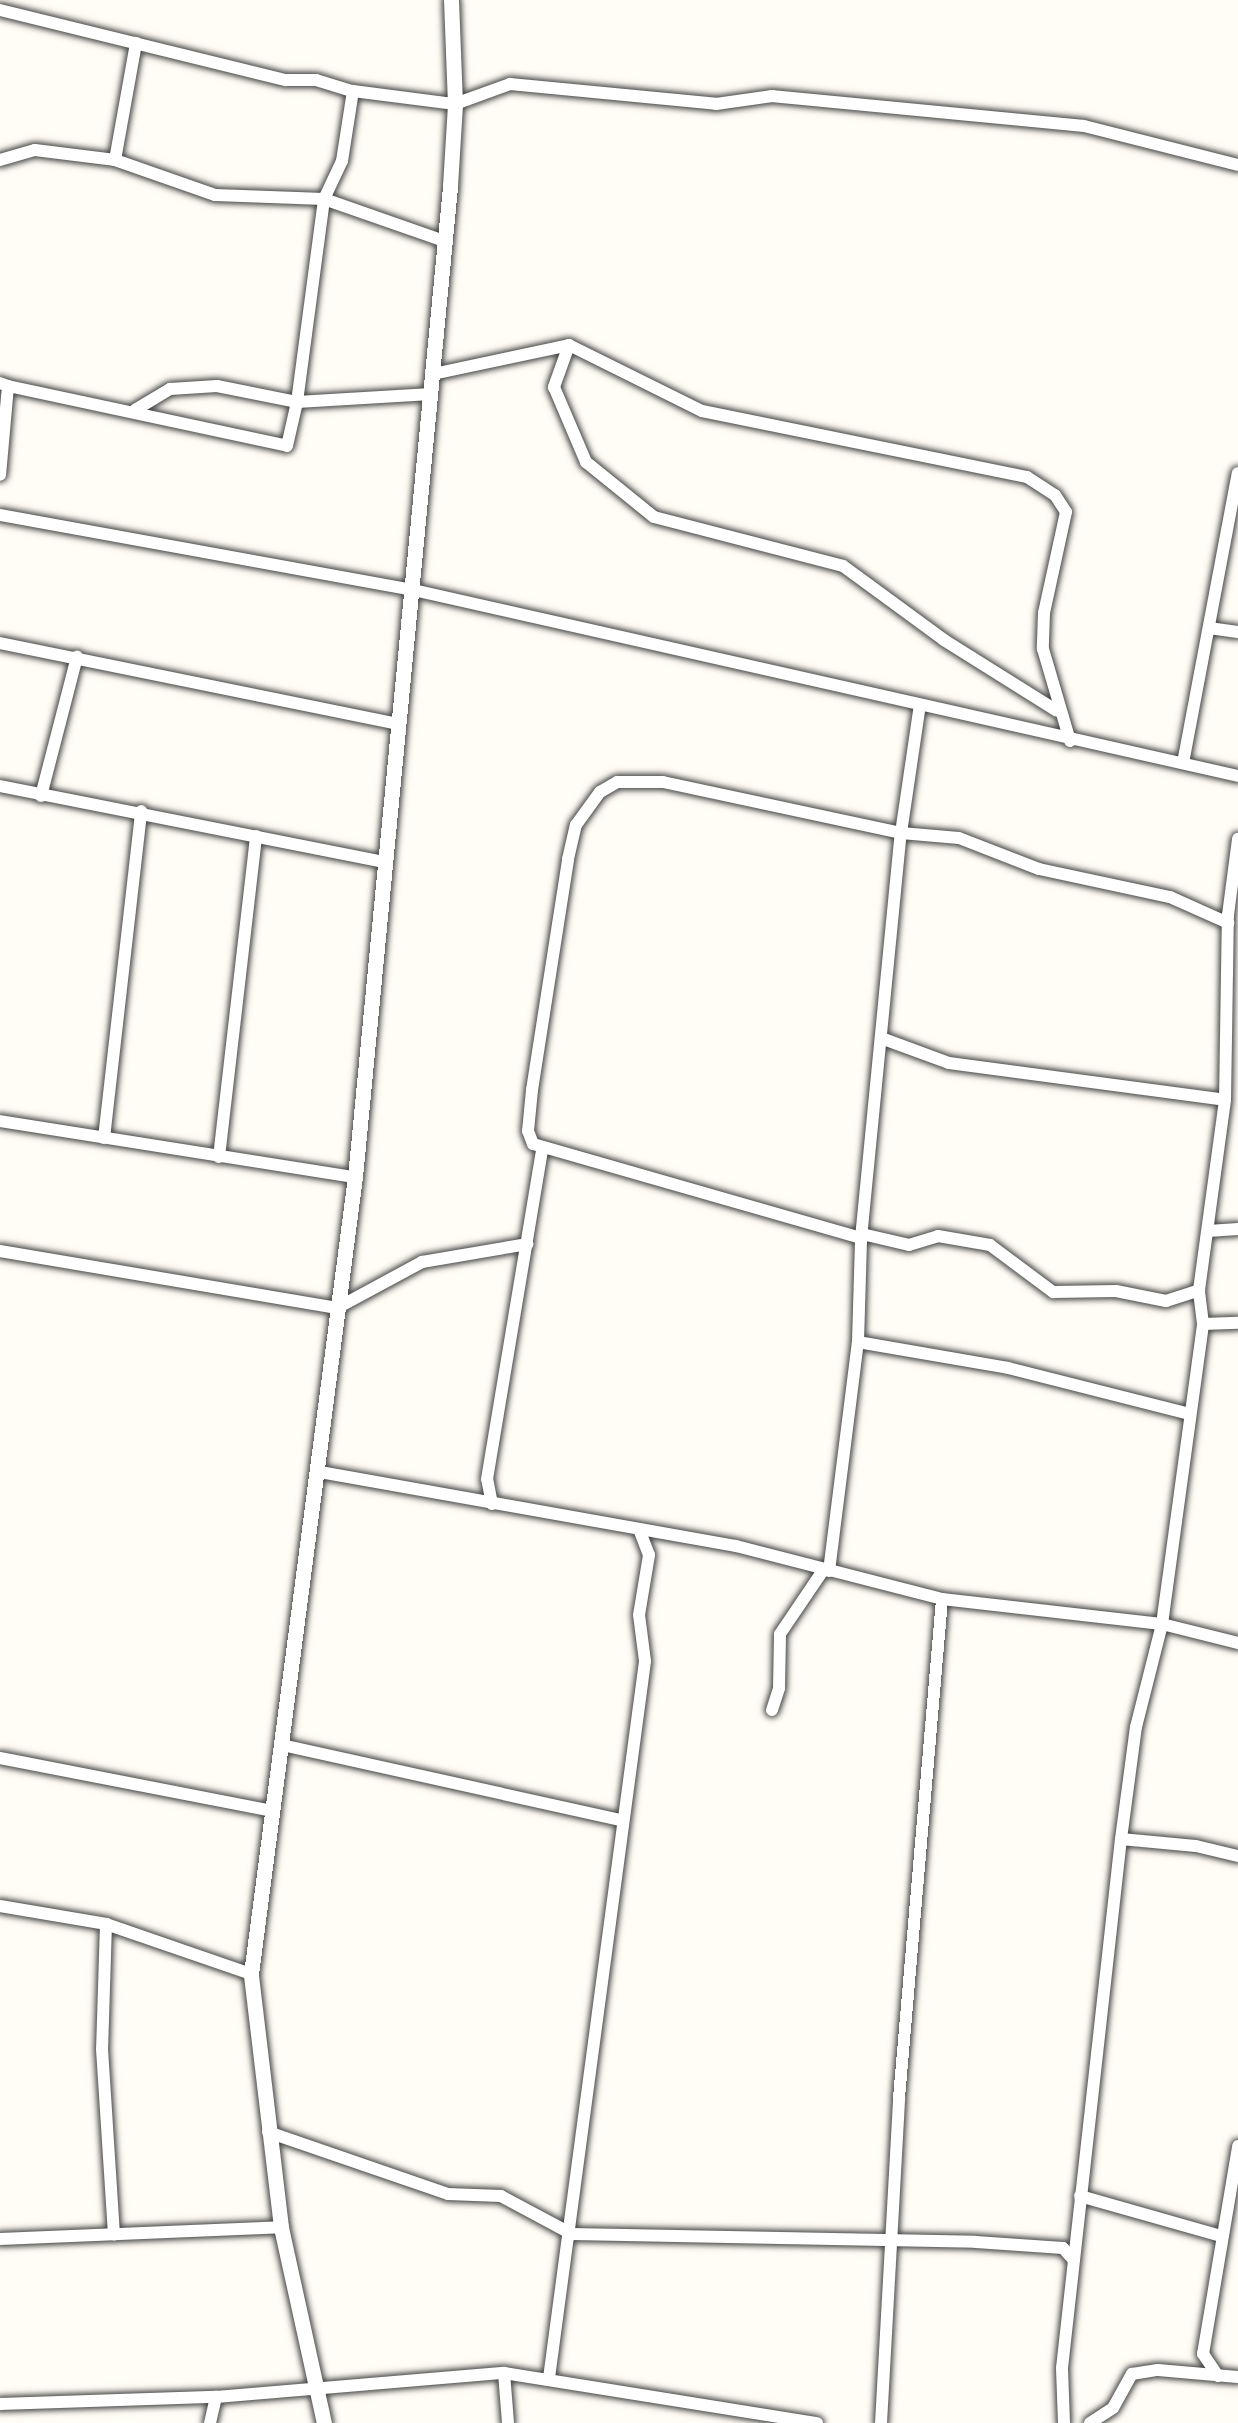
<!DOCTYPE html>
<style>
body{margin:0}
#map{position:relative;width:1238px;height:2423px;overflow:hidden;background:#fffdf5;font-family:"Playfair Display",serif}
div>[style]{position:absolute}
.roads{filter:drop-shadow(0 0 3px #444) drop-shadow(0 0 3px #444)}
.minor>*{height:12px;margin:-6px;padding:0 6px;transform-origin:6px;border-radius:6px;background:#fff}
.tertiary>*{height:15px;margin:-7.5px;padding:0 7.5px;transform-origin:7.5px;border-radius:7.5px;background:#fff}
span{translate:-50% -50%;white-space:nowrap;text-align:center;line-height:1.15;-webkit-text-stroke:12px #fff;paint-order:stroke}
</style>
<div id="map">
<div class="roads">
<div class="minor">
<div style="left:0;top:10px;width:294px;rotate:13.8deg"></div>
<div style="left:286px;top:80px;width:30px"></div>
<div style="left:316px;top:80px;width:39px;rotate:17deg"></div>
<div style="left:353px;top:91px;width:103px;rotate:7.3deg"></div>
<div style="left:455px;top:104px;width:59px;rotate:-20deg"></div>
<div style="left:510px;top:84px;width:207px;rotate:5.5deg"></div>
<div style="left:716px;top:104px;width:57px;rotate:-8.1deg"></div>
<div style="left:772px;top:96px;width:313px;rotate:5.5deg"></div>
<div style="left:1084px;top:126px;width:159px;rotate:14.2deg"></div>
<div style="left:0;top:160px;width:36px;rotate:-16deg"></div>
<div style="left:35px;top:150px;width:81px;rotate:7.1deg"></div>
<div style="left:115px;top:160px;width:106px;rotate:19.3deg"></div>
<div style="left:215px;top:195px;width:109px;rotate:2.1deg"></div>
<div style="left:324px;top:199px;width:127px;rotate:19.3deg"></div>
<div style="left:115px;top:160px;width:119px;rotate:-79.8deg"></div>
<div style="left:569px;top:345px;width:45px;rotate:109.7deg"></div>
<div style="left:554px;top:387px;width:82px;rotate:66.9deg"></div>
<div style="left:586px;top:462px;width:87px;rotate:39deg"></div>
<div style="left:654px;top:517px;width:195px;rotate:14.5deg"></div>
<div style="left:843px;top:566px;width:125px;rotate:36.2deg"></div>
<div style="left:944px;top:640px;width:133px;rotate:32.1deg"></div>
<div style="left:433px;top:374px;width:139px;rotate:-12deg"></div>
<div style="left:569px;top:345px;width:148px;rotate:26.4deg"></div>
<div style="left:702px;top:411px;width:332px;rotate:11.5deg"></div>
<div style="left:1027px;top:477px;width:33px;rotate:33deg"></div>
<div style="left:1055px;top:495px;width:20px;rotate:57deg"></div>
<div style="left:1066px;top:512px;width:103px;rotate:102.3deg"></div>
<div style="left:1044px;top:613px;width:36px;rotate:92deg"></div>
<div style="left:1043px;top:649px;width:96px;rotate:73.6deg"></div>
<div style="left:0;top:383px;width:9px;rotate:21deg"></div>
<div style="left:8px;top:386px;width:89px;rotate:95.1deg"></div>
<div style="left:8px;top:386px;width:285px;rotate:12.1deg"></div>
<div style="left:287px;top:446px;width:45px;rotate:-77.2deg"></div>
<div style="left:297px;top:402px;width:134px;rotate:-3.4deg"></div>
<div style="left:135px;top:410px;width:41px;rotate:-31deg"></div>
<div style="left:170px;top:389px;width:47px;rotate:-3.7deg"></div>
<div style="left:217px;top:386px;width:82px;rotate:11.3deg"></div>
<div style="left:297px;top:402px;width:205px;rotate:-82.4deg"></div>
<div style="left:324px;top:199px;width:42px;rotate:-64.7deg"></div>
<div style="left:342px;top:161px;width:71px;rotate:-81.1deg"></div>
<div style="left:0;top:515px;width:416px;rotate:10.3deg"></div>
<div style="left:409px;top:589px;width:850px;rotate:12.71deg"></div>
<div style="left:1209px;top:628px;width:29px;rotate:8deg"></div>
<div style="left:0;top:643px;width:406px;rotate:11.5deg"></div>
<div style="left:1183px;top:763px;width:295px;rotate:-79.3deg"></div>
<div style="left:0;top:786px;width:390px;rotate:11.2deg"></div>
<div style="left:41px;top:796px;width:144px;rotate:-75.5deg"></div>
<div style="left:881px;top:1038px;width:72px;rotate:20.2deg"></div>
<div style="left:949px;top:1063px;width:278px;rotate:7.6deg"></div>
<div style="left:0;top:1121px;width:359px;rotate:9deg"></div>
<div style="left:104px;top:1138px;width:329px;rotate:-83.5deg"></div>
<div style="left:219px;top:1157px;width:323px;rotate:-83.4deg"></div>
<div style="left:1208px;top:1231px;width:30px;rotate:-4deg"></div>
<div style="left:862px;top:1234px;width:48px;rotate:13.2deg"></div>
<div style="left:909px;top:1245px;width:30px;rotate:-17deg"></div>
<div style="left:938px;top:1236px;width:53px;rotate:9.8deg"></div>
<div style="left:990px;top:1245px;width:79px;rotate:36.7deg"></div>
<div style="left:1053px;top:1292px;width:63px;rotate:-0.9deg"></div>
<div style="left:1116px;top:1291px;width:51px;rotate:11.3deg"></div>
<div style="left:1166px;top:1301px;width:35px;rotate:-18deg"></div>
<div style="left:861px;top:1238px;width:341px;rotate:-164deg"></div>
<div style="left:533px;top:1144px;width:14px;rotate:-111deg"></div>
<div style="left:528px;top:1131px;width:41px;rotate:-84.4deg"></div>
<div style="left:532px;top:1090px;width:234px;rotate:-81.1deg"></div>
<div style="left:568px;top:859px;width:35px;rotate:-77deg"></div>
<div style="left:576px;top:825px;width:41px;rotate:-54deg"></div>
<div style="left:600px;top:792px;width:20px;rotate:-30deg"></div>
<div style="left:617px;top:782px;width:46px"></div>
<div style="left:663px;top:782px;width:243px;rotate:12.1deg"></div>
<div style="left:901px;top:833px;width:58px;rotate:4.9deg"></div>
<div style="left:959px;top:838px;width:86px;rotate:21.2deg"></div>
<div style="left:1039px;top:869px;width:134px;rotate:12.1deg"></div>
<div style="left:1170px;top:897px;width:64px;rotate:24.1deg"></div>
<div style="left:0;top:1251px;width:342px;rotate:9.6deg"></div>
<div style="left:337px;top:1308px;width:97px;rotate:-28.4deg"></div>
<div style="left:422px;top:1262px;width:107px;rotate:-9.7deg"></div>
<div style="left:1203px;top:1324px;width:35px;rotate:-2deg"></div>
<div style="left:858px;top:1342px;width:152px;rotate:9.8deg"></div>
<div style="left:1008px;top:1368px;width:184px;rotate:14.2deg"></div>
<div style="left:320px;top:1472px;width:423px;rotate:10.1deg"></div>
<div style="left:736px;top:1546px;width:213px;rotate:14.4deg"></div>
<div style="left:942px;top:1599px;width:221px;rotate:6.5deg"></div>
<div style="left:1162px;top:1624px;width:78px;rotate:14deg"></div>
<div style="left:492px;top:1504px;width:25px;rotate:-101deg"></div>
<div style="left:487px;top:1479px;width:334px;rotate:-80.5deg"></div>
<div style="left:829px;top:1571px;width:231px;rotate:-82.8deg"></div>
<div style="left:858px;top:1342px;width:104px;rotate:-88.3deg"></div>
<div style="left:861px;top:1238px;width:407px;rotate:-84.4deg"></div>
<div style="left:901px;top:833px;width:129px;rotate:-81.6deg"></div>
<div style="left:772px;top:1710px;width:23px;rotate:-72deg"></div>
<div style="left:779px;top:1688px;width:54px;rotate:-88.9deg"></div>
<div style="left:780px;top:1634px;width:78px;rotate:-55.9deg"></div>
<div style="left:282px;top:1745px;width:347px;rotate:12.5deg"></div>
<div style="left:0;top:1758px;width:277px;rotate:11deg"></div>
<div style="left:1121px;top:1839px;width:75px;rotate:5.3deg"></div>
<div style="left:1196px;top:1846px;width:43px;rotate:13.4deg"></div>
<div style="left:0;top:1906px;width:108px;rotate:9.6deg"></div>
<div style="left:106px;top:1924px;width:153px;rotate:19deg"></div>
<div style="left:106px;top:1924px;width:125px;rotate:91.8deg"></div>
<div style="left:102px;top:2049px;width:186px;rotate:86.3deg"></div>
<div style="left:268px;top:2132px;width:190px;rotate:19deg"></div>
<div style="left:448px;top:2194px;width:53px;rotate:2.2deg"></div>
<div style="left:501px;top:2196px;width:81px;rotate:28.2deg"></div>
<div style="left:572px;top:2234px;width:404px;rotate:1.1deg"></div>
<div style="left:976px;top:2242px;width:87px;rotate:3.9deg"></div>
<div style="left:1063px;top:2248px;width:15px;rotate:48deg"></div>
<div style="left:1080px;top:2196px;width:147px;rotate:15.8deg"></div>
<div style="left:0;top:2239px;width:281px;rotate:-2.4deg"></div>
<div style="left:504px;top:2373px;width:50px;rotate:85.4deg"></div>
<div style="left:1218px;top:2376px;width:27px;rotate:-124deg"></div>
<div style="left:1203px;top:2354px;width:211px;rotate:-80.4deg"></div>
<div style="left:549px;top:2378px;width:723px;rotate:-82.37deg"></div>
<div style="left:645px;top:1661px;width:46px;rotate:-97.4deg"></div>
<div style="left:639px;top:1615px;width:61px;rotate:-80.5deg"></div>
<div style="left:649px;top:1555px;width:26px;rotate:-111deg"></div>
<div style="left:0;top:2404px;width:216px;rotate:-1.9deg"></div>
<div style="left:216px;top:2397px;width:289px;rotate:-4.8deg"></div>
<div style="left:504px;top:2373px;width:317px;rotate:9.1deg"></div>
<div style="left:210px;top:2423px;width:27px;rotate:-77deg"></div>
<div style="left:881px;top:2423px;width:325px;rotate:-86.8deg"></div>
<div style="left:899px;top:2098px;width:501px;rotate:-85.07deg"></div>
<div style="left:1064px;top:2423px;width:55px;rotate:-92.1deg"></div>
<div style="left:1062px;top:2368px;width:532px;rotate:-83.64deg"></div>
<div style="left:1121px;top:1839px;width:113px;rotate:-82.4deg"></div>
<div style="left:1136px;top:1727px;width:106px;rotate:-75.8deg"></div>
<div style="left:1162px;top:1624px;width:303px;rotate:-82.2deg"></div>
<div style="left:1203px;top:1324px;width:34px;rotate:-97deg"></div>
<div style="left:1199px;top:1290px;width:192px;rotate:-82.2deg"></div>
<div style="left:1225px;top:1100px;width:185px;rotate:-89.1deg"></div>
<div style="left:1228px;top:915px;width:77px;rotate:-82.5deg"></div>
<div style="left:1090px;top:2423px;width:27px;rotate:-33deg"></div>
<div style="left:1113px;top:2408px;width:39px;rotate:-61deg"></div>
<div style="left:1132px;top:2374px;width:26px;rotate:-9deg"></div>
<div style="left:1158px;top:2370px;width:80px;rotate:5deg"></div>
</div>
<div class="tertiary">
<div style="left:324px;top:2423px;width:201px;rotate:-102.4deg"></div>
<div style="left:281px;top:2227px;width:255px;rotate:-96.8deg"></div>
<div style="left:251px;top:1974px;width:804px;rotate:-82.57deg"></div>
<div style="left:355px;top:1177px;width:996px;rotate:-84.52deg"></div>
<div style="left:450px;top:186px;width:82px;rotate:-86.5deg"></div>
<div style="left:455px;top:104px;width:104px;rotate:-92.2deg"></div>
</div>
</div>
</div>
